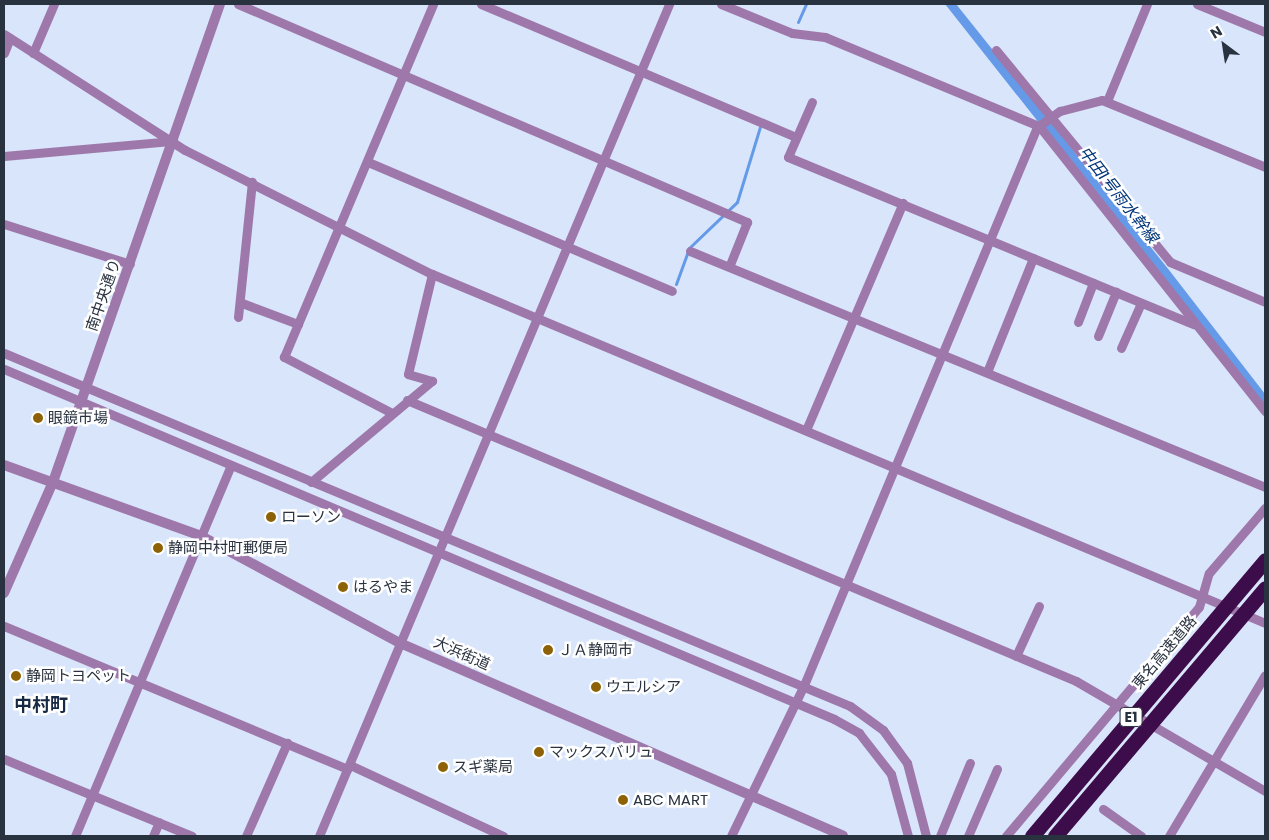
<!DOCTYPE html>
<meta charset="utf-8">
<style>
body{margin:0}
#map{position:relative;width:1269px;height:840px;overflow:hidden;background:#d8e5fa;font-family:Poppins,"Noto Sans JP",sans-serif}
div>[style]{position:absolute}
.water>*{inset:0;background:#649ae8}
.stream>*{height:3px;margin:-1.5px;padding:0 1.5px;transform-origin:1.5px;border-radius:1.5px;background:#649ae8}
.minor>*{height:9px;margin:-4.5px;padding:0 4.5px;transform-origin:4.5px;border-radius:4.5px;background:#9f78ab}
.tertiary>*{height:10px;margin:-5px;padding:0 5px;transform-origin:5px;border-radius:5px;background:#9f78ab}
.motorway>*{height:15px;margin:-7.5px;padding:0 7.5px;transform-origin:7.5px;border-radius:7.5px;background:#3d0c4a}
.dots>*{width:14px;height:14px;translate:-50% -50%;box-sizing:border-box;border:2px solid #fff;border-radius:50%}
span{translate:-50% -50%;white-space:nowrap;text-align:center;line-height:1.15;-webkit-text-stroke:5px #fff;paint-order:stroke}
.shield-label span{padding:1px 4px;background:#fff;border:1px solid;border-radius:4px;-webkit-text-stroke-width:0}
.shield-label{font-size:14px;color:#29323f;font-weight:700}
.street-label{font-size:15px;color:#29323f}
.poi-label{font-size:15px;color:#29323f}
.left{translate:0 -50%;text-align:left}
.water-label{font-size:16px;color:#00357a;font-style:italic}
.quarter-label{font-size:18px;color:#182a43;font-weight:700}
.frame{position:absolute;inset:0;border:5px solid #29323f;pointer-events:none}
.north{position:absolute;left:1199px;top:20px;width:50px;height:50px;-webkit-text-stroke:4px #fff;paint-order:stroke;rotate:329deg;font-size:14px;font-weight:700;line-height:20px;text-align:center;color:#29323f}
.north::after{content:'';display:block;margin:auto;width:18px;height:22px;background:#29323f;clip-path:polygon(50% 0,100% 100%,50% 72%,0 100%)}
</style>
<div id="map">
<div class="water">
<div style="clip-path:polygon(945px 4px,956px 4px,1169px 270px,1265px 394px,1265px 409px)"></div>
</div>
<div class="stream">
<div style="left:798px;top:22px;width:20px;rotate:-66deg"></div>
<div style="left:676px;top:284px;width:38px;rotate:-70deg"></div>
<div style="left:689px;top:248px;width:66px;rotate:-43.8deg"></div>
<div style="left:737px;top:202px;width:78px;rotate:-73deg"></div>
</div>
<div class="minor">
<div style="left:238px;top:4px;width:554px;rotate:23.19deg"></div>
<div style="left:747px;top:222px;width:48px;rotate:111.8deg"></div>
<div style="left:481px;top:4px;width:342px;rotate:22.9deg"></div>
<div style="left:721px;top:4px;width:77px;rotate:22.2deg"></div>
<div style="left:792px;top:33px;width:33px;rotate:7deg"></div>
<div style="left:825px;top:37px;width:232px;rotate:22.6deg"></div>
<div style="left:1039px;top:126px;width:364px;rotate:51.6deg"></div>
<div style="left:1197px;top:4px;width:74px;rotate:22.4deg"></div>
<div style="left:4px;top:34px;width:215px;rotate:32.7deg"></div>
<div style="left:185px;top:150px;width:276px;rotate:26.7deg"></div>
<div style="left:432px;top:274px;width:903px;rotate:22.73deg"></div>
<div style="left:996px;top:50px;width:274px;rotate:50.6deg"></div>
<div style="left:1170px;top:262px;width:103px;rotate:22.8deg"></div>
<div style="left:4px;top:53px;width:16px;rotate:-68deg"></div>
<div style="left:33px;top:53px;width:53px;rotate:-66.8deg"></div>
<div style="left:1107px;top:101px;width:105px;rotate:-67.6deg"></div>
<div style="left:812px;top:102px;width:60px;rotate:113.6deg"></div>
<div style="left:788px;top:157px;width:439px;rotate:22.4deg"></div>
<div style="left:1039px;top:126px;width:26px;rotate:-36deg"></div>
<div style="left:1060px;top:111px;width:43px;rotate:-14.7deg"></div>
<div style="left:1102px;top:100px;width:176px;rotate:22.3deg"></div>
<div style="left:4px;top:156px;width:170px;rotate:-5.1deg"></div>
<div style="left:368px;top:162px;width:330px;rotate:23deg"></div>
<div style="left:4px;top:224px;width:132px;rotate:17.6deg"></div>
<div style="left:690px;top:251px;width:622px;rotate:22.31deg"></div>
<div style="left:242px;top:303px;width:60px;rotate:20.6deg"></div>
<div style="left:238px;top:317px;width:136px;rotate:-84.1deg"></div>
<div style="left:1078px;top:322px;width:42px;rotate:-69deg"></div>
<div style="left:1098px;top:336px;width:48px;rotate:-67.8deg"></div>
<div style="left:1121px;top:348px;width:49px;rotate:-66deg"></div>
<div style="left:4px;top:353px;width:917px;rotate:22.65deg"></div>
<div style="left:850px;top:706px;width:41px;rotate:36deg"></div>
<div style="left:883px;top:730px;width:41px;rotate:54deg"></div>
<div style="left:907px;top:763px;width:75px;rotate:75.4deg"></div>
<div style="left:4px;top:369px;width:901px;rotate:22.86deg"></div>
<div style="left:834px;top:719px;width:29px;rotate:29deg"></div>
<div style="left:859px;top:733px;width:52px;rotate:52deg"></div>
<div style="left:891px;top:774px;width:64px;rotate:74.7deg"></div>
<div style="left:987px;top:372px;width:123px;rotate:-68deg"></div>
<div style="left:407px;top:400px;width:726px;rotate:22.78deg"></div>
<div style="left:1076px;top:681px;width:219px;rotate:30.2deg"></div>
<div style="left:392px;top:413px;width:122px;rotate:-152.6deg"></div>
<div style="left:284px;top:357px;width:383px;rotate:-67.1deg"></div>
<div style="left:806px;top:430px;width:247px;rotate:-66.9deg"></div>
<div style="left:311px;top:482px;width:158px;rotate:-39.9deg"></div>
<div style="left:432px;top:381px;width:25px;rotate:-164deg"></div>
<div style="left:408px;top:374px;width:103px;rotate:-76.5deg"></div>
<div style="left:4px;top:626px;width:372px;rotate:22.6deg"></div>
<div style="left:1016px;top:656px;width:55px;rotate:-65.3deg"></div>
<div style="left:4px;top:759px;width:203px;rotate:22.3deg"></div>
<div style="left:350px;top:765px;width:169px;rotate:24.9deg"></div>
<div style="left:1103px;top:809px;width:47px;rotate:35.4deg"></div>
<div style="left:75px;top:836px;width:402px;rotate:-67.2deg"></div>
<div style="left:153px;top:836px;width:15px;rotate:-67deg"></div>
<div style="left:246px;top:836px;width:102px;rotate:-66.2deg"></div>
<div style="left:319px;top:836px;width:903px;rotate:-67.18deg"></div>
<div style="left:731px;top:836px;width:168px;rotate:-64.2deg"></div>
<div style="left:804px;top:685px;width:605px;rotate:-67.34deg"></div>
<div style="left:940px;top:836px;width:79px;rotate:-67.7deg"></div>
<div style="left:968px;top:836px;width:73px;rotate:-66.6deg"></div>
<div style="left:1006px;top:836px;width:299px;rotate:-49.9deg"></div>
<div style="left:1199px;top:607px;width:35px;rotate:-74deg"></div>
<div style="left:1209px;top:573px;width:86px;rotate:-49.3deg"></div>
<div style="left:1169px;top:836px;width:187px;rotate:-59.2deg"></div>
</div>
<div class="tertiary">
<div style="left:4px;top:465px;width:209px;rotate:19.8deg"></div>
<div style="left:201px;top:536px;width:226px;rotate:28.3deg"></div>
<div style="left:400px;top:643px;width:483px;rotate:23.5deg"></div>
<div style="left:4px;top:593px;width:121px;rotate:-66.2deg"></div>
<div style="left:53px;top:482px;width:506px;rotate:-70.74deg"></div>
</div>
<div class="motorway">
<div style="left:1032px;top:836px;width:361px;rotate:-49.8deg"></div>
<div style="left:1055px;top:836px;width:325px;rotate:-49.7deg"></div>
</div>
<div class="dots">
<div style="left:38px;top:418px;background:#8d6207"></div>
<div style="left:271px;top:517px;background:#8d6207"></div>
<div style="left:158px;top:548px;background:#8d6207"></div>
<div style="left:343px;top:587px;background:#8d6207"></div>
<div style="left:548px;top:650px;background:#8d6207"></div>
<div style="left:16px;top:676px;background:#8d6207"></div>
<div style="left:596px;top:687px;background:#8d6207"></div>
<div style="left:539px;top:752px;background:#8d6207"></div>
<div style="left:443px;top:767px;background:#8d6207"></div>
<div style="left:623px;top:800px;background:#8d6207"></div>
</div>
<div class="shield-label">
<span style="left:1131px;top:717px">E1</span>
</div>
<div class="street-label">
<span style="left:103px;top:295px;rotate:-71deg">南中央通り</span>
<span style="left:1164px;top:652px;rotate:-50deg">東名高速道路</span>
<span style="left:462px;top:653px;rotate:24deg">大浜街道</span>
</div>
<div class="poi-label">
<span class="left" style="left:48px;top:418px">眼鏡市場</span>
<span class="left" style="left:281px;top:517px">ローソン</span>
<span class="left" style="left:168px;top:548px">静岡中村町郵便局</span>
<span class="left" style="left:353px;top:587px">はるやま</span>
<span class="left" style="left:558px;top:650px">ＪＡ静岡市</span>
<span class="left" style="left:26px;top:676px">静岡トヨペット</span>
<span class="left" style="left:606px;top:687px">ウエルシア</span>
<span class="left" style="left:549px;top:752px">マックスバリュ</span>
<span class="left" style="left:453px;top:767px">スギ薬局</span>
<span class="left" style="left:633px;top:800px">ABC MART</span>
</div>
<div class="water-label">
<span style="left:1118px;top:195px;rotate:52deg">中田1号雨水幹線</span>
</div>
<div class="quarter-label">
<span style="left:41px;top:705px">中村町</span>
</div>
<div class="frame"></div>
<div class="north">N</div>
</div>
